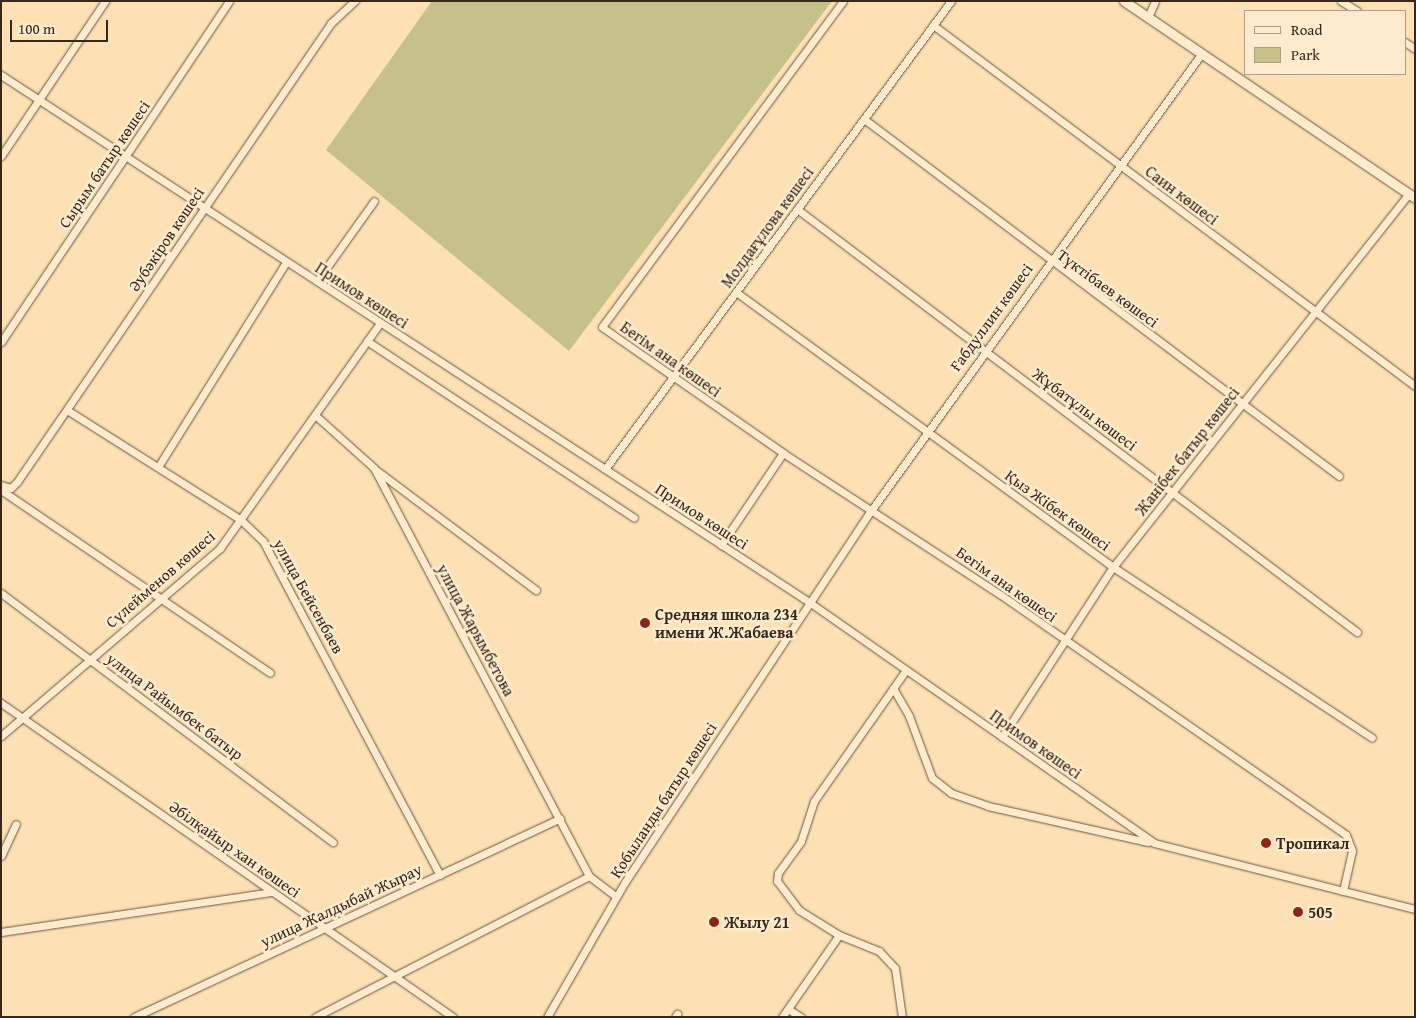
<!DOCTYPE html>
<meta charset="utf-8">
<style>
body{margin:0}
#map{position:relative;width:1416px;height:1018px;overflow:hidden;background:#fde0b3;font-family:"Gentium Book Plus",serif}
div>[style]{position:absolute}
.green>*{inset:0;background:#c5c188}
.roads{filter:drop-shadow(0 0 1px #685642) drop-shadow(0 0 1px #685642)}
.minor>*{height:7px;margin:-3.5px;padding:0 3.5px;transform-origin:3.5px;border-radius:3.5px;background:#feebce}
.tertiary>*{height:9px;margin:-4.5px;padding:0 4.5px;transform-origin:4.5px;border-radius:4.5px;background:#feebce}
.dots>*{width:14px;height:14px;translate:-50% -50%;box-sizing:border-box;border:2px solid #feebce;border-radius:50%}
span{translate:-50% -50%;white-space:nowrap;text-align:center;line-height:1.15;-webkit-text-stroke:5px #feebce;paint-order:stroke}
.street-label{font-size:16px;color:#36281c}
.poi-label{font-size:16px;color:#36281c;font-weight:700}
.left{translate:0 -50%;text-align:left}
.frame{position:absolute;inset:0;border:2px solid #36281c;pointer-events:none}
.legend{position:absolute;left:1244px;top:10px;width:162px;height:65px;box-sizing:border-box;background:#feebce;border:1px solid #ae9d87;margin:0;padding:6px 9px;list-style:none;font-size:15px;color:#36281c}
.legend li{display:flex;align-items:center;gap:10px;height:25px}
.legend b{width:25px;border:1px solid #ae9d87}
.scale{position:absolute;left:10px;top:20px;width:98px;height:22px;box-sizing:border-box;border:2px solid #36281c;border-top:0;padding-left:6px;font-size:15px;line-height:18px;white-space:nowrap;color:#36281c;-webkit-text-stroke:4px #feebce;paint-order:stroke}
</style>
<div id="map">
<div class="green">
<div style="clip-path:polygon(432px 1px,832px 1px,569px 351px,326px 150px)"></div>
</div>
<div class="roads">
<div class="minor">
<div style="left:843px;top:1px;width:405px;rotate:126.5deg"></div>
<div style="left:602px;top:327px;width:221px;rotate:34.8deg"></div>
<div style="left:783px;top:453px;width:260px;rotate:33.1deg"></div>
<div style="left:1001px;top:595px;width:420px;rotate:34.8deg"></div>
<div style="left:1346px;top:835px;width:17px;rotate:69deg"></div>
<div style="left:1352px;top:851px;width:41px;rotate:102.7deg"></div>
<div style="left:1341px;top:1px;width:19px;rotate:32deg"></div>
<div style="left:1148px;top:17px;width:17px;rotate:-66deg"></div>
<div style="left:933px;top:25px;width:602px;rotate:36.83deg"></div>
<div style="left:1405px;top:42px;width:12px;rotate:35deg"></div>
<div style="left:1px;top:75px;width:965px;rotate:33.11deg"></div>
<div style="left:809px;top:602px;width:421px;rotate:34.9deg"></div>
<div style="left:1154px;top:843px;width:269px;rotate:14.2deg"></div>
<div style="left:864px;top:119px;width:594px;rotate:36.93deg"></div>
<div style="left:1px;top:156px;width:187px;rotate:-56.1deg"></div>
<div style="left:797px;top:209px;width:702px;rotate:37.07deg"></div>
<div style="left:317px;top:281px;width:98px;rotate:-54.5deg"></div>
<div style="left:736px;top:292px;width:467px;rotate:36.1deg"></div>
<div style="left:1113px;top:567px;width:310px;rotate:33.4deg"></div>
<div style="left:367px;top:341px;width:320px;rotate:33.5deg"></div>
<div style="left:1px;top:342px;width:410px;rotate:-56.2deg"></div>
<div style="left:67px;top:410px;width:206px;rotate:32.3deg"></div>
<div style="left:241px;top:520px;width:30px;rotate:44deg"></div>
<div style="left:263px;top:541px;width:378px;rotate:62.1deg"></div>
<div style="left:315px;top:415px;width:79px;rotate:41.9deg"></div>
<div style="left:374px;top:468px;width:461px;rotate:62.2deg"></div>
<div style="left:158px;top:467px;width:242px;rotate:-58deg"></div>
<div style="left:605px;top:469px;width:582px;rotate:-53.52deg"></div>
<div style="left:376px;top:470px;width:200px;rotate:36.9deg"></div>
<div style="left:1px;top:485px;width:10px;rotate:17deg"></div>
<div style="left:11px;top:488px;width:8px;rotate:-45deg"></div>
<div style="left:17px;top:482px;width:556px;rotate:-55.62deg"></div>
<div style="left:331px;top:23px;width:33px;rotate:-43deg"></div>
<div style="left:1px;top:490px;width:325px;rotate:34.2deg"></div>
<div style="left:721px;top:545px;width:111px;rotate:-56deg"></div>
<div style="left:1px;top:593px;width:415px;rotate:36.9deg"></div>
<div style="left:893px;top:688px;width:32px;rotate:60deg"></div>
<div style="left:909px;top:716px;width:66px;rotate:69.6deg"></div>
<div style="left:932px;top:778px;width:24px;rotate:38deg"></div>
<div style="left:951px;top:793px;width:39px;rotate:19deg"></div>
<div style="left:988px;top:806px;width:164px;rotate:12.7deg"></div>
<div style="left:1px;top:703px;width:550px;rotate:34.79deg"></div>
<div style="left:1px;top:736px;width:289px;rotate:-40.6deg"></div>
<div style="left:220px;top:548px;width:276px;rotate:-54.6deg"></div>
<div style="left:1002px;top:737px;width:203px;rotate:-56.9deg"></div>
<div style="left:1113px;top:567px;width:477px;rotate:-51.6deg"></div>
<div style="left:1px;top:856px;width:35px;rotate:-65deg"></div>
<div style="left:1px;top:932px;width:273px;rotate:-8.4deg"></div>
<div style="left:839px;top:935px;width:43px;rotate:21.8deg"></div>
<div style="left:879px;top:951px;width:23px;rotate:47deg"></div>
<div style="left:895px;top:968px;width:49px;rotate:81.9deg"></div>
<div style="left:788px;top:1009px;width:15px;rotate:32deg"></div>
<div style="left:134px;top:1017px;width:470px;rotate:-25deg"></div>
<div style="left:315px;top:1017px;width:308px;rotate:-27.2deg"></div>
<div style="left:589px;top:876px;width:34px;rotate:37deg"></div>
<div style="left:547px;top:1017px;width:156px;rotate:-60deg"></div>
<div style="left:625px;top:882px;width:444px;rotate:-56.5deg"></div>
<div style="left:870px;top:512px;width:566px;rotate:-54.12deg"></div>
<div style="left:675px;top:1017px;width:4px;rotate:-56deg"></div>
<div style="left:782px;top:1017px;width:100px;rotate:-55.2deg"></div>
<div style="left:839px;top:935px;width:47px;rotate:-148deg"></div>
<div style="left:799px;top:910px;width:36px;rotate:-127deg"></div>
<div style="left:777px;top:881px;width:8px;rotate:-83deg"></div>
<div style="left:778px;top:873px;width:39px;rotate:-54deg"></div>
<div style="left:801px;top:841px;width:42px;rotate:-72deg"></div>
<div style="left:814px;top:801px;width:160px;rotate:-54.9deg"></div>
</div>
<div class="tertiary">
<div style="left:1124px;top:1px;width:351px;rotate:34.1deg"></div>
</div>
</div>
<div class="dots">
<div style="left:645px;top:623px;background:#8f2418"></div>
<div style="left:1266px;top:843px;background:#8f2418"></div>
<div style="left:1298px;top:912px;background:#8f2418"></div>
<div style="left:714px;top:922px;background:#8f2418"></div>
</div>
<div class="street-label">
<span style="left:104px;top:164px;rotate:-56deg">Сырым батыр көшесі</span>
<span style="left:1182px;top:195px;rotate:37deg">Саин көшесі</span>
<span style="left:767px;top:227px;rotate:-54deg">Молдағұлова көшесі</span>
<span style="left:166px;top:239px;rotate:-56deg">Әубәкіров көшесі</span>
<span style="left:1108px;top:288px;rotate:36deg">Түктібаев көшесі</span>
<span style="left:362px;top:295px;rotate:33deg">Примов көшесі</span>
<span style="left:991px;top:317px;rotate:-54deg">Ғабдуллин көшесі</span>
<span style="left:671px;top:359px;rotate:35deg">Бегім ана көшесі</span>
<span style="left:1085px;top:409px;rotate:37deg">Жұбатұлы көшесі</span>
<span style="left:1187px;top:451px;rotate:-52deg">Жанібек батыр көшесі</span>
<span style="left:1058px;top:510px;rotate:36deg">Қыз Жібек көшесі</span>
<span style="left:702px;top:516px;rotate:33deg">Примов көшесі</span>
<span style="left:160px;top:579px;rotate:-41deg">Сүлейменов көшесі</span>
<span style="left:1007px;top:584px;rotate:35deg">Бегім ана көшесі</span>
<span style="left:309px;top:596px;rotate:61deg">улица Бейсенбаев</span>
<span style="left:476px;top:630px;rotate:62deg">улица Жарымбетова</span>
<span style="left:175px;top:706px;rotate:37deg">улица Райымбек батыр</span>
<span style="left:1036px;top:744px;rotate:35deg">Примов көшесі</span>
<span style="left:663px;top:800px;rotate:-57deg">Қобыланды батыр көшесі</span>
<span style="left:235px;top:849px;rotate:35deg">Әбілқайыр хан көшесі</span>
<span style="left:341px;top:905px;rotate:-25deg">улица Жалдыбай Жырау</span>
</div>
<div class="poi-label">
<span class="left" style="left:655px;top:623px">Средняя школа 234<br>имени Ж.Жабаева</span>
<span class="left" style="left:1276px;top:843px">Тропикал</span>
<span class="left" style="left:1308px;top:912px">505</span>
<span class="left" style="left:724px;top:922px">Жылу 21</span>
</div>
<div class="frame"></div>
<ul class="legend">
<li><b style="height:6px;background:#feebce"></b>Road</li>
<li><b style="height:14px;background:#c5c188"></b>Park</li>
</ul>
<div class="scale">100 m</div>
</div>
